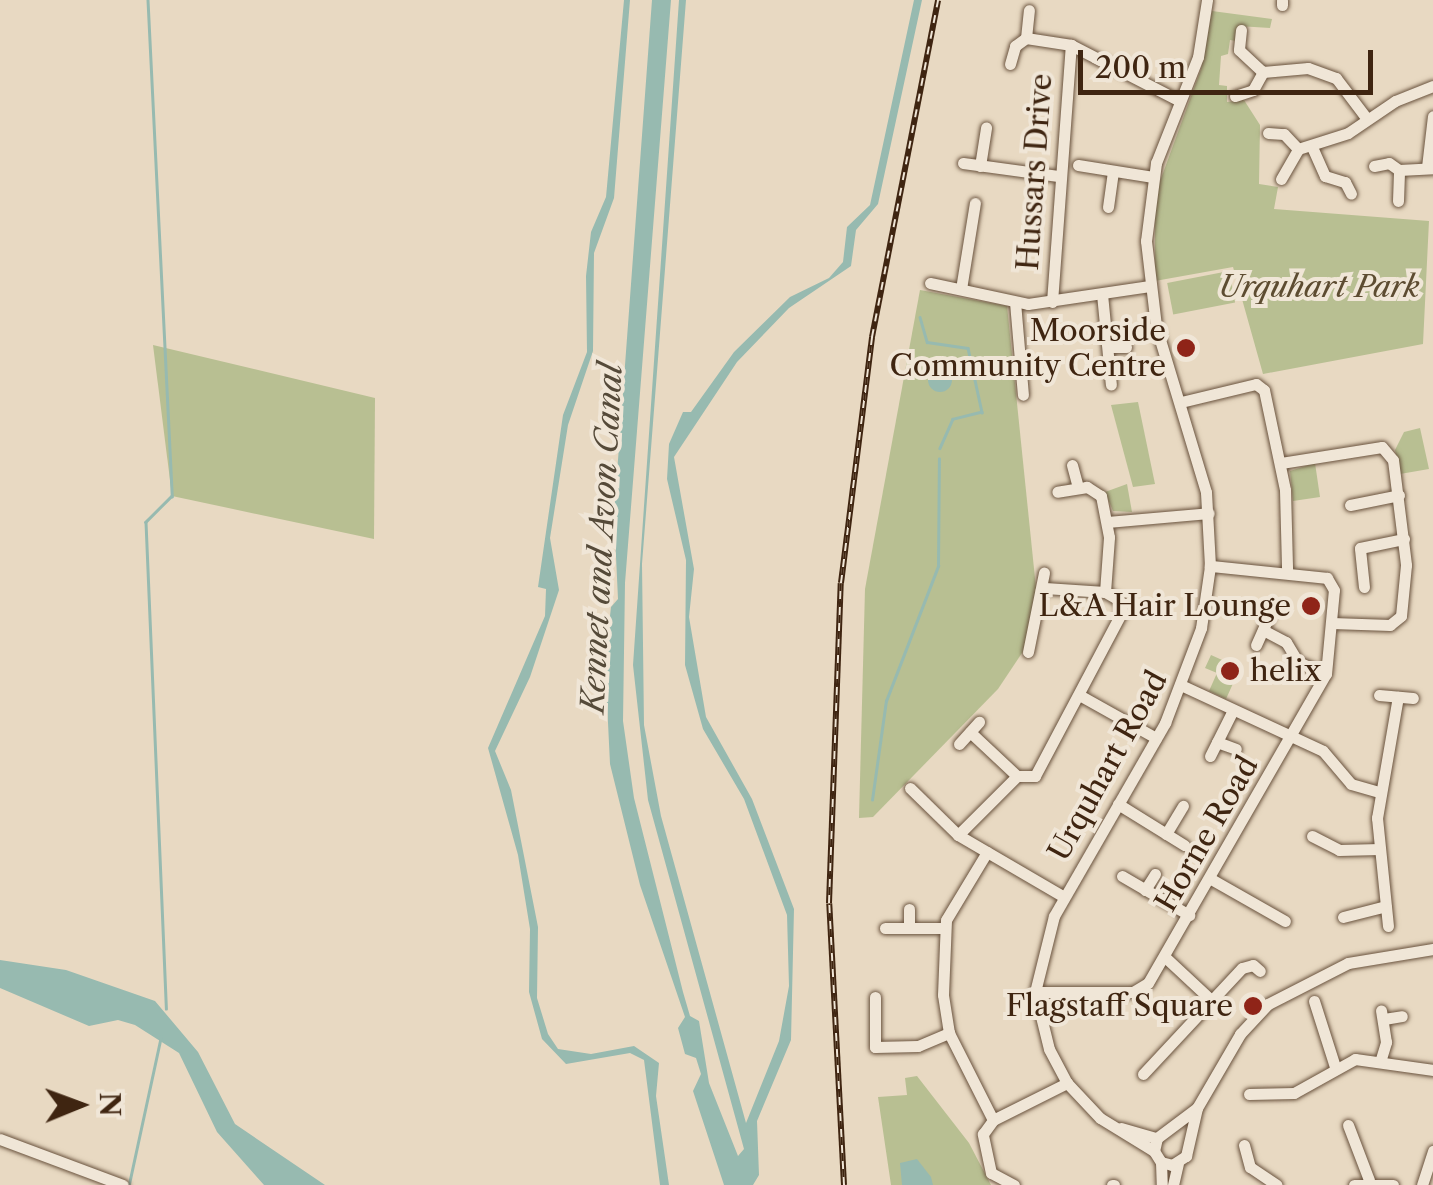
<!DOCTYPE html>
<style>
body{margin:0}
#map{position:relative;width:1433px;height:1185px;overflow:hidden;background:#e8d9c2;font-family:"Libre Caslon Text",serif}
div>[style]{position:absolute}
.green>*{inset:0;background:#b8bf92;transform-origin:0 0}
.water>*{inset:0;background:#97bab0}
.round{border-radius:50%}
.stream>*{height:2.5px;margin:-1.25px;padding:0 1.25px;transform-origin:1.25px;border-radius:1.25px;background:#97bab0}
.roads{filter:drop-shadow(0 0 2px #69523d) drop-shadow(0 0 2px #69523d)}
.minor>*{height:11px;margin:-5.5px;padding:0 5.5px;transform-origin:5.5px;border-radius:5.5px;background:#f0e6d7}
.rail>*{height:6px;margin-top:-3px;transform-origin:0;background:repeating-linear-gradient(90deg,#f0e6d7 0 8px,#3f2511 0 16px);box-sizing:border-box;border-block:2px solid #3f2511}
.dots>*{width:28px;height:28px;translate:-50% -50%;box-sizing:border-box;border:5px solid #f0e6d7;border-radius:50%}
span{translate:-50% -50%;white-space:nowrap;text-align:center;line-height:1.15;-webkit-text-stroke:8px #f0e6d7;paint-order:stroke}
.street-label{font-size:30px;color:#3f2511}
.park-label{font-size:30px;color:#5d4c31;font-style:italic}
.poi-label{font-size:30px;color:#3f2511}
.right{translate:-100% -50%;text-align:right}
.left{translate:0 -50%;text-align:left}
.water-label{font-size:32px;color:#554a39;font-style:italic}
.north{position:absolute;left:30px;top:1055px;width:100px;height:100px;-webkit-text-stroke:8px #f0e6d7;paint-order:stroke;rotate:89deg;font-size:28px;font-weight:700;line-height:40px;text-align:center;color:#3f2511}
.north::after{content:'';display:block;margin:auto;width:35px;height:45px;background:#3f2511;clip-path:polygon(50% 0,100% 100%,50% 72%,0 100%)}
.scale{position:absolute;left:1078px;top:50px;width:295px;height:45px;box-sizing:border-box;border:5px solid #3f2511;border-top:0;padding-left:12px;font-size:30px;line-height:35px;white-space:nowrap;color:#3f2511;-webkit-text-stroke:8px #f0e6d7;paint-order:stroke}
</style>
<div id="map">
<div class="green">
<div style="clip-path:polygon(1212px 11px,1272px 19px,1270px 28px,1238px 26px,1236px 41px,1230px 40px,1228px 54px,1221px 56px,1219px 85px,1227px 86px,1227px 102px,1244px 100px,1260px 125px,1259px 184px,1278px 187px,1274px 209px,1429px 221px,1423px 344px,1263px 374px,1233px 267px,1155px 281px,1155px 195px,1201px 69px)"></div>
<div style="left:1229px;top:271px;width:32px;height:63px;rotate:79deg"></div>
<div style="clip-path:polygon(920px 290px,1007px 306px,1036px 588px,1026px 647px,998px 689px,873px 817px,859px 818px,865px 589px)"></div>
<div style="clip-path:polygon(153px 345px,375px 398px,374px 539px,172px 496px)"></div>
<div style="clip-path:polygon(1138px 402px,1155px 484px,1133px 487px,1111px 405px)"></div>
<div style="clip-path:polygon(1420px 428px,1429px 469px,1400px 474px,1395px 450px,1404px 432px)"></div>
<div style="clip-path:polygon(1315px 463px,1320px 497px,1293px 501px,1290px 471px)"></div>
<div style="clip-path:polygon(1127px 484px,1132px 512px,1113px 511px,1105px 492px)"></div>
<div style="clip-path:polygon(1211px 655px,1240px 668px,1226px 699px,1209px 691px,1217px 673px,1205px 668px)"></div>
<div style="clip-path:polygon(917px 1076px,969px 1143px,991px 1185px,891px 1185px,878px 1097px,907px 1095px,905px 1078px)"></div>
</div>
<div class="water">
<div style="clip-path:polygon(624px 0,630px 0,614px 198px,594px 253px,593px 351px,568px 425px,550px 538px,559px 590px,530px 677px,495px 751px,511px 790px,538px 927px,537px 998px,548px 1034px,558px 1049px,591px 1054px,634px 1046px,659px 1063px,656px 1096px,669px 1185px,660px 1185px,644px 1060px,630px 1053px,566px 1064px,542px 1039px,529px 992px,530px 929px,518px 855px,488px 748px,545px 616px,546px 589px,538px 587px,563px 415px,587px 352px,586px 276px,591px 232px,606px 197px)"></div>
<div style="clip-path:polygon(652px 0,671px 0,625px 583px,623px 721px,634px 798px,683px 992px,690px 1016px,699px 1021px,709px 1083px,738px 1156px,744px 1149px,648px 800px,633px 665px,679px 0,686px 0,642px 564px,644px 725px,661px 816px,746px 1123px,779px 1041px,789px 986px,787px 915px,744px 799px,703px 729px,685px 665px,686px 560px,667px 479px,669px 444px,683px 412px,691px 412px,734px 352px,790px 297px,829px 278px,843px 262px,847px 227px,870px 205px,914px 0,922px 0,878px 204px,856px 230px,851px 266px,789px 308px,737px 362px,674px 457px,694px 569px,689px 617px,706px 717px,752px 799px,794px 909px,791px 1040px,757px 1121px,759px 1175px,753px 1185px,724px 1185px,693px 1091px,701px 1074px,696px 1058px,685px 1054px,678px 1028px,685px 1017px,640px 885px,610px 764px,605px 661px,611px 607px,618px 599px,614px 514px)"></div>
<div class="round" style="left:928px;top:368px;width:24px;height:24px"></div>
<div style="clip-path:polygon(0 960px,66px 970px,155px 1001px,198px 1052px,235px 1124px,325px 1185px,264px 1185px,217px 1132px,179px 1053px,135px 1025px,118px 1020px,89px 1026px,0 988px)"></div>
<div style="clip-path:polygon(917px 1159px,931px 1177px,933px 1185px,902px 1185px,900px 1163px)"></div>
</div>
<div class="stream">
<div style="left:148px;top:0;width:497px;rotate:87.2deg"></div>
<div style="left:172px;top:496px;width:37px;rotate:135deg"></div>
<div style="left:146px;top:522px;width:487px;rotate:87.6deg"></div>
<div style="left:920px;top:317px;width:26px;rotate:74deg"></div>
<div style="left:927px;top:342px;width:41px;rotate:8.3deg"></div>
<div style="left:968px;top:348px;width:66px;rotate:77.7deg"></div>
<div style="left:982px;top:412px;width:30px;rotate:166deg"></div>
<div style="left:953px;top:419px;width:32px;rotate:114deg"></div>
<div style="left:872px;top:800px;width:100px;rotate:-82deg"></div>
<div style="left:886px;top:701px;width:145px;rotate:-68.9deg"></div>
<div style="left:938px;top:566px;width:107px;rotate:-89.5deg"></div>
<div style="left:129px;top:1184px;width:151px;rotate:-77.8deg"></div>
</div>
<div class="roads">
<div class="minor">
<div style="left:1282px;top:5px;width:5px;rotate:-90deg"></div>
<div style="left:1241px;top:30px;width:20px;rotate:96deg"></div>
<div style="left:1239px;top:50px;width:33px;rotate:43deg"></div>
<div style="left:1026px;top:38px;width:28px;rotate:-84deg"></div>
<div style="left:1010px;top:64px;width:19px;rotate:-74deg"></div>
<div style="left:1015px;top:46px;width:14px;rotate:-36deg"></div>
<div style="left:1026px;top:38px;width:46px;rotate:8.8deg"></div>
<div style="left:1071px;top:45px;width:120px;rotate:27.2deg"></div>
<div style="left:1235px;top:96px;width:19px;rotate:-18deg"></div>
<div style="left:1253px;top:90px;width:21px;rotate:-61deg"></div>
<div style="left:1263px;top:72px;width:45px;rotate:-5.1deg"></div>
<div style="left:1308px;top:68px;width:30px;rotate:20deg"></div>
<div style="left:1336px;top:78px;width:51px;rotate:52.9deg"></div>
<div style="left:1268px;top:133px;width:16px;rotate:4deg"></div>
<div style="left:1284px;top:134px;width:21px;rotate:47deg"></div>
<div style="left:1312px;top:147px;width:32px;rotate:66deg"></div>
<div style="left:1325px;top:176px;width:21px;rotate:17deg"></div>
<div style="left:1345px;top:182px;width:13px;rotate:63deg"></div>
<div style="left:963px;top:163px;width:96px;rotate:7.8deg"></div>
<div style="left:1078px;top:165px;width:76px;rotate:9.1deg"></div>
<div style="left:980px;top:166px;width:39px;rotate:-81deg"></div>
<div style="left:1374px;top:166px;width:15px;rotate:-11deg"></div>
<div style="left:1389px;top:163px;width:12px;rotate:35deg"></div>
<div style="left:1427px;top:167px;width:51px;rotate:-83.3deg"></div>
<div style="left:1281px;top:179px;width:34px;rotate:-60deg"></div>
<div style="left:1298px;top:149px;width:52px;rotate:-17.7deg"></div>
<div style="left:1348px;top:133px;width:57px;rotate:-34.2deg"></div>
<div style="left:1395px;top:101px;width:41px;rotate:-21.5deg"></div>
<div style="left:1398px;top:201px;width:31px;rotate:-88deg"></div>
<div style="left:1399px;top:170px;width:34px;rotate:-3deg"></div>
<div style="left:1108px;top:207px;width:36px;rotate:-82deg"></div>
<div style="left:930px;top:283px;width:100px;rotate:12.1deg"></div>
<div style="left:1028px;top:304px;width:123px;rotate:-8.4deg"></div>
<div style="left:961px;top:289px;width:87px;rotate:-80.8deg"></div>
<div style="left:1102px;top:294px;width:91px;rotate:84.4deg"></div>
<div style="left:1015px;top:302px;width:93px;rotate:85.1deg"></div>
<div style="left:1052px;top:302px;width:258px;rotate:-85.8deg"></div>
<div style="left:1109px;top:347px;width:17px"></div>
<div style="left:1181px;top:402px;width:77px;rotate:-13.5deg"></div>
<div style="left:1256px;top:384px;width:10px;rotate:37deg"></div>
<div style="left:1264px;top:390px;width:102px;rotate:78.1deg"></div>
<div style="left:1285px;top:490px;width:79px;rotate:88.5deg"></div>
<div style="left:1281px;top:463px;width:102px;rotate:-9deg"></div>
<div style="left:1382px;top:447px;width:17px;rotate:50deg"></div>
<div style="left:1393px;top:460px;width:106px;rotate:82.9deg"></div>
<div style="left:1406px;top:565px;width:51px;rotate:95.6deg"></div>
<div style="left:1401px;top:616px;width:14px;rotate:141deg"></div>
<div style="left:1390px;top:625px;width:58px;rotate:-178deg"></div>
<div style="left:1072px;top:465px;width:23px;rotate:75deg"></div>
<div style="left:1350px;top:505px;width:50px;rotate:-11.5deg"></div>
<div style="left:1107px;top:522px;width:102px;rotate:-5deg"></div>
<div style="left:1364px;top:587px;width:39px;rotate:-96deg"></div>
<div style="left:1360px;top:548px;width:45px;rotate:-11.6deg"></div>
<div style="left:1045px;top:588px;width:60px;rotate:3.8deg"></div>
<div style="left:1263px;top:630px;width:26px;rotate:28deg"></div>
<div style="left:1286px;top:642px;width:23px;rotate:59deg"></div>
<div style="left:1298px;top:662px;width:30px;rotate:23deg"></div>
<div style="left:1256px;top:645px;width:32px;rotate:-66deg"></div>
<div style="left:1028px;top:652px;width:81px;rotate:-78.6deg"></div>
<div style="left:1183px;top:686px;width:154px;rotate:24.9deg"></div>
<div style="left:1323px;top:751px;width:43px;rotate:49.7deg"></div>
<div style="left:1351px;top:784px;width:29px;rotate:16deg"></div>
<div style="left:1379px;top:695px;width:34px;rotate:5deg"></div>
<div style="left:1081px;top:696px;width:86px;rotate:29.2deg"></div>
<div style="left:970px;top:732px;width:64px;rotate:43.1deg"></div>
<div style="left:1217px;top:742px;width:20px;rotate:20deg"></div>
<div style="left:959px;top:744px;width:30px;rotate:-48deg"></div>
<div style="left:1210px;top:756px;width:51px;rotate:-63.4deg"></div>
<div style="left:910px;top:788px;width:67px;rotate:44.4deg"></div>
<div style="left:958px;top:835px;width:123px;rotate:30.3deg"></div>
<div style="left:1118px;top:804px;width:78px;rotate:31.8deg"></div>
<div style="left:1166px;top:834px;width:33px;rotate:-59deg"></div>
<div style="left:958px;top:835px;width:83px;rotate:-45deg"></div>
<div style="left:1017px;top:776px;width:18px"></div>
<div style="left:1035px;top:776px;width:186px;rotate:-62.1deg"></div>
<div style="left:1122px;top:612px;width:12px;rotate:-104deg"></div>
<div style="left:1119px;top:600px;width:16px;rotate:-150deg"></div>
<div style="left:1105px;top:592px;width:55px;rotate:-85.8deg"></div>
<div style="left:1109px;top:537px;width:42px;rotate:-101deg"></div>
<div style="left:1101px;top:496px;width:17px;rotate:-147deg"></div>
<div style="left:1087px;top:487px;width:30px;rotate:171deg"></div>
<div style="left:1312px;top:836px;width:30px;rotate:27deg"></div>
<div style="left:1339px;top:850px;width:41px;rotate:-1.4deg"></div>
<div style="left:987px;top:852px;width:79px;rotate:121.1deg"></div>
<div style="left:946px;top:920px;width:75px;rotate:92.3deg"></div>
<div style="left:943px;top:995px;width:38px;rotate:81deg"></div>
<div style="left:949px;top:1033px;width:97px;rotate:63.2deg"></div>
<div style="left:1122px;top:876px;width:78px;rotate:30.2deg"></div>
<div style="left:1211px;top:879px;width:85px;rotate:29.6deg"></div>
<div style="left:1145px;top:890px;width:19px;rotate:-58deg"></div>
<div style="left:1343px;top:917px;width:44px;rotate:-14.3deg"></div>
<div style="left:1388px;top:926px;width:109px;rotate:-95.8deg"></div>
<div style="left:1377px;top:818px;width:123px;rotate:-80.2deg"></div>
<div style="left:909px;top:927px;width:18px;rotate:-90deg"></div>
<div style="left:885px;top:928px;width:59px"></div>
<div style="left:1166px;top:958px;width:62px;rotate:43deg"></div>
<div style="left:1035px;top:992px;width:98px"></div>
<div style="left:1133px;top:992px;width:17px;rotate:-31deg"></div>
<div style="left:1148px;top:983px;width:357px;rotate:-60.1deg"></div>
<div style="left:1326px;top:674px;width:84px;rotate:-84.6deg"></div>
<div style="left:1334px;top:590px;width:14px;rotate:-120deg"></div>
<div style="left:1327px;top:578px;width:118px;rotate:-174.1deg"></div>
<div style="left:875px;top:997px;width:50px;rotate:90deg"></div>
<div style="left:875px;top:1047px;width:43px;rotate:-1.3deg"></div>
<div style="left:918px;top:1046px;width:34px;rotate:-23deg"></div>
<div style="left:1314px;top:1001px;width:69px;rotate:72.3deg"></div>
<div style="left:1384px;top:1019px;width:18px;rotate:-9deg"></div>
<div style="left:1380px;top:1062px;width:21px;rotate:-73deg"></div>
<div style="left:1386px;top:1042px;width:32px;rotate:-99deg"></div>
<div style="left:1143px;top:1074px;width:145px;rotate:-47deg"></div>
<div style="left:1242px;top:968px;width:11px;rotate:-15deg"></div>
<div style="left:1253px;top:965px;width:9px;rotate:41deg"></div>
<div style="left:1249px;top:1094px;width:45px;rotate:-1.3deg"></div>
<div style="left:1294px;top:1093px;width:70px;rotate:-29.1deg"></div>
<div style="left:1355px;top:1059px;width:79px;rotate:8deg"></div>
<div style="left:1197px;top:1108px;width:50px;rotate:143.1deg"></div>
<div style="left:1157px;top:1138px;width:13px;rotate:103deg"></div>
<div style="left:1154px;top:1151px;width:13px;rotate:58deg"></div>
<div style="left:1161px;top:1162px;width:11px;rotate:15deg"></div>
<div style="left:1172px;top:1165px;width:17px;rotate:-33deg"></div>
<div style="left:1186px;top:1156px;width:49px;rotate:-77.1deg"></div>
<div style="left:1197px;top:1108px;width:86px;rotate:-59.8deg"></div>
<div style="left:1240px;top:1034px;width:41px;rotate:-47deg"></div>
<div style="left:1268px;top:1004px;width:90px;rotate:-27.1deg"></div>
<div style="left:1348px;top:963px;width:86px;rotate:-9.4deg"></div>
<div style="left:1348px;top:1125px;width:59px;rotate:69.1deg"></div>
<div style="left:1121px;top:1128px;width:37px;rotate:16deg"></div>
<div style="left:0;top:1139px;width:131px;rotate:20.5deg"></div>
<div style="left:1244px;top:1145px;width:23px;rotate:75deg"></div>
<div style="left:1250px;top:1167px;width:32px;rotate:34deg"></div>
<div style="left:1154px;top:1151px;width:63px;rotate:-148.6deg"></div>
<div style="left:1100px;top:1118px;width:48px;rotate:-133.3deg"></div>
<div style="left:1067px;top:1083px;width:38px;rotate:-118deg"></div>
<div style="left:1049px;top:1049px;width:59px;rotate:-103.8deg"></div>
<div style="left:1035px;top:992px;width:78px;rotate:-76deg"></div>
<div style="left:1054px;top:916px;width:223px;rotate:-60.1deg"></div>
<div style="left:1165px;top:723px;width:102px;rotate:-69.2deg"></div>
<div style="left:1201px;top:628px;width:63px;rotate:-81.7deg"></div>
<div style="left:1210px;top:566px;width:74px;rotate:-93.1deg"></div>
<div style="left:1206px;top:492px;width:173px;rotate:-106.8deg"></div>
<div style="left:1156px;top:326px;width:86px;rotate:-96.7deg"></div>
<div style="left:1146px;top:241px;width:79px;rotate:-82.7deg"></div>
<div style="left:1156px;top:163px;width:114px;rotate:-68.4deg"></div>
<div style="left:1198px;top:57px;width:58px;rotate:-81deg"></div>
<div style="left:1161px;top:1162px;width:23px;rotate:88deg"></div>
<div style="left:1014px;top:1185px;width:26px;rotate:-152deg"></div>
<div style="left:991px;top:1173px;width:40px;rotate:-102deg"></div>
<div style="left:983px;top:1134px;width:17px;rotate:-54deg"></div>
<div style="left:993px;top:1120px;width:83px;rotate:-26.6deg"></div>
<div style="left:1112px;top:1185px;width:2px"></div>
<div style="left:1173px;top:1185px;width:22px;rotate:-77deg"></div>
<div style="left:1354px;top:1185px;width:39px"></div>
<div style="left:1422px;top:1185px;width:36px;rotate:-72deg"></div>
</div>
</div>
<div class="rail">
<div style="left:844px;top:1185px;width:282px;rotate:-93deg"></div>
<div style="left:829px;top:903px;width:320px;rotate:-87.9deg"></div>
<div style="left:841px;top:583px;width:248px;rotate:-82.8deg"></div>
<div style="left:872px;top:337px;width:343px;rotate:-78.9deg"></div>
</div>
<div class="dots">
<div style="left:1186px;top:348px;background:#8f2418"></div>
<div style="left:1311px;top:606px;background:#8f2418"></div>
<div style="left:1230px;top:671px;background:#8f2418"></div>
<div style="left:1253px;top:1006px;background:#8f2418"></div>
</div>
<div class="street-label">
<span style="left:1035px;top:172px;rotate:-86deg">Hussars Drive</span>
<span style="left:1108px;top:766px;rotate:-61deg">Urquhart Road</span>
<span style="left:1207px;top:834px;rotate:-60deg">Horne Road</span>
</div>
<div class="park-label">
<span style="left:1319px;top:287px">Urquhart Park</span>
</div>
<div class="poi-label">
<span class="right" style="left:1166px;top:348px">Moorside<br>Community Centre</span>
<span class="right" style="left:1291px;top:606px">L&amp;A Hair Lounge</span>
<span class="left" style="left:1250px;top:671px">helix</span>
<span class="right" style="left:1233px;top:1006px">Flagstaff Square</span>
</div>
<div class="water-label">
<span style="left:602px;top:538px;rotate:-87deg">Kennet and Avon Canal</span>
</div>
<div class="north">N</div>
<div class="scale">200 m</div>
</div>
